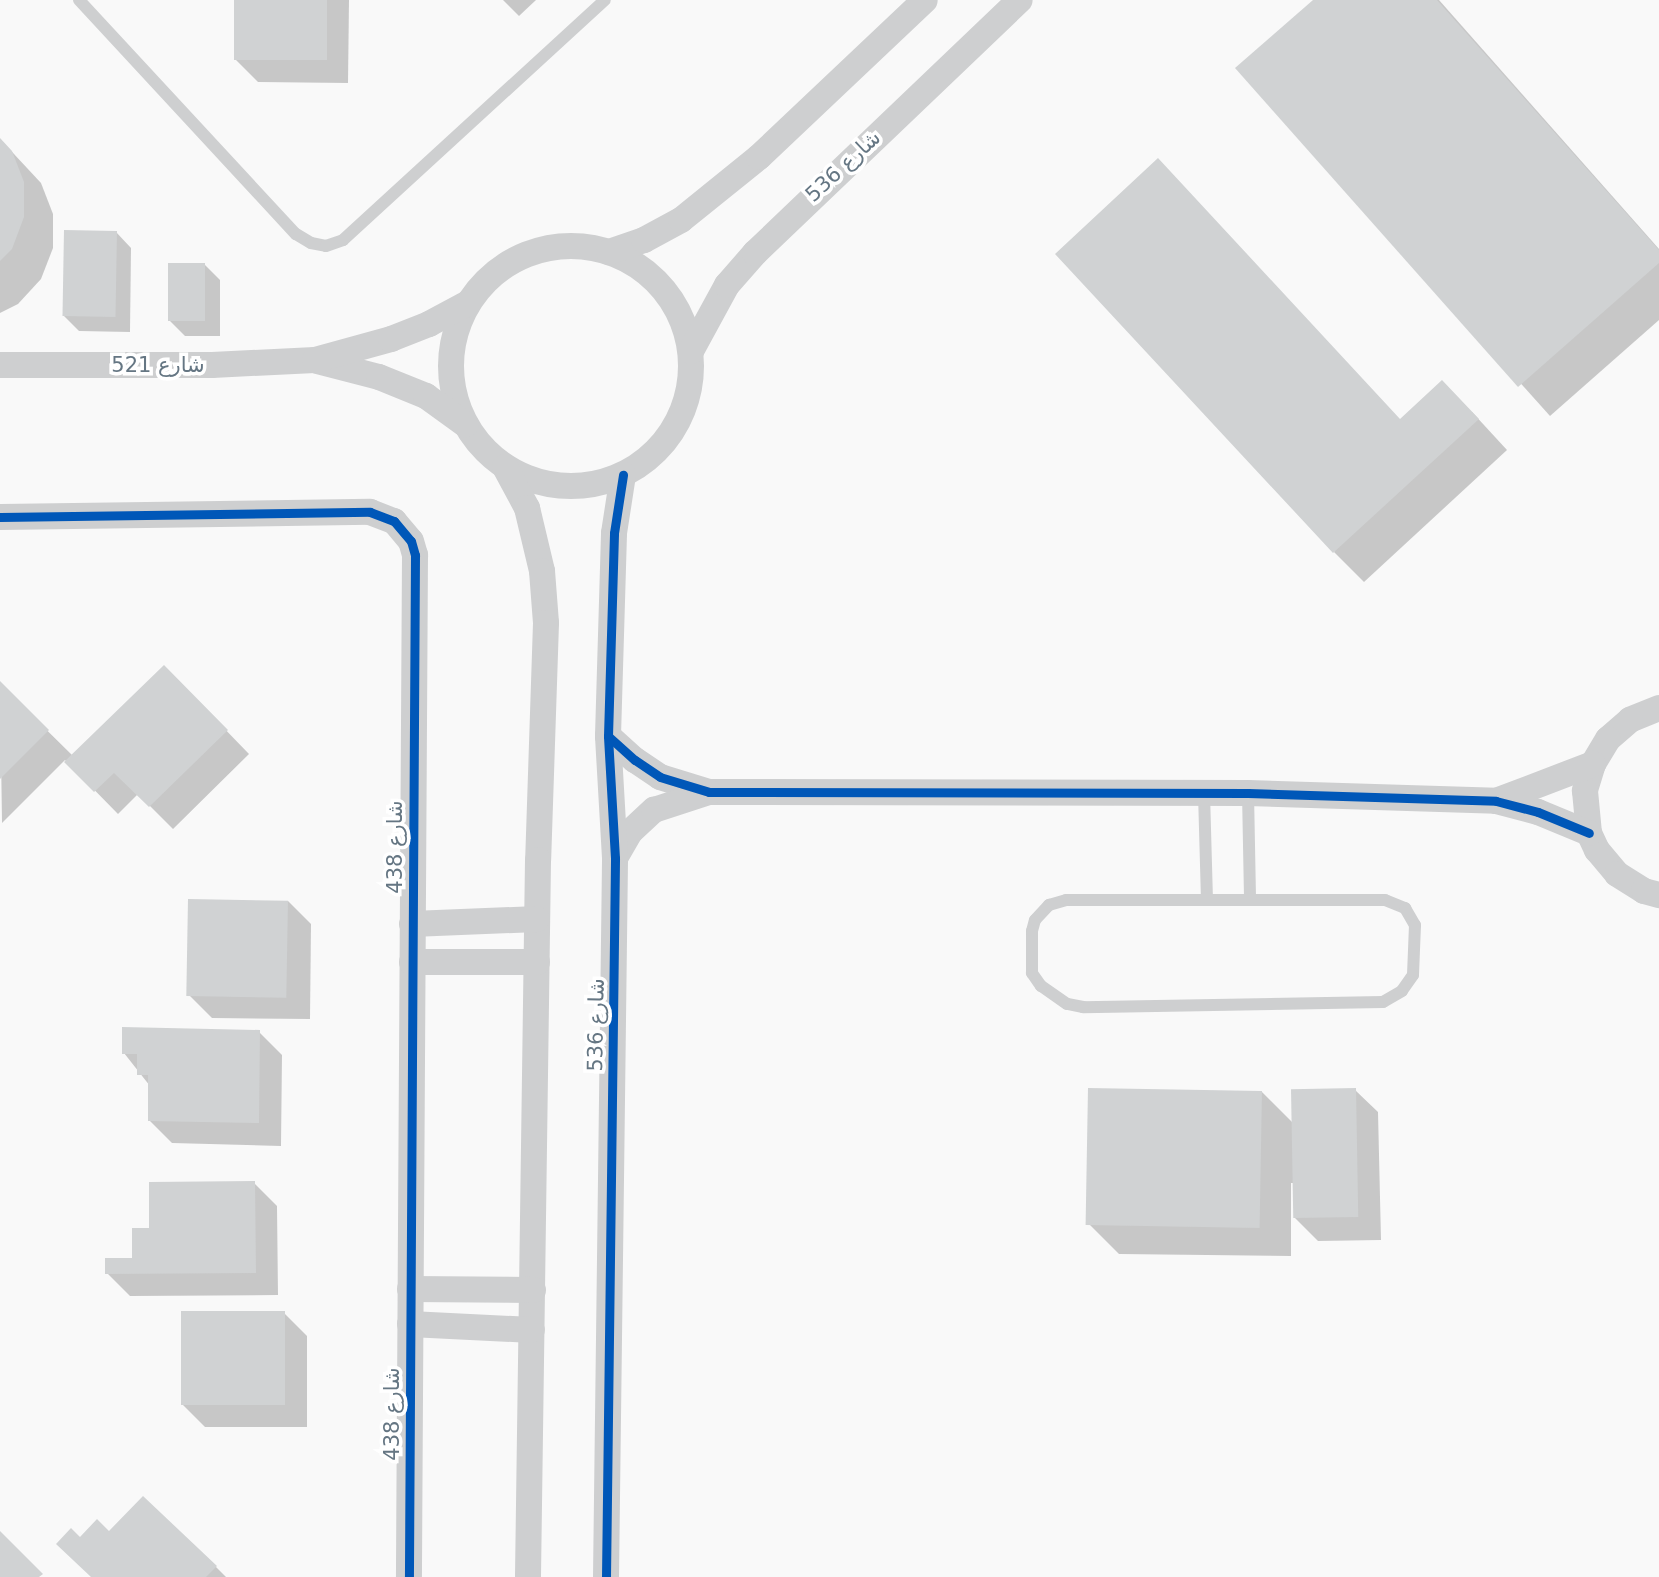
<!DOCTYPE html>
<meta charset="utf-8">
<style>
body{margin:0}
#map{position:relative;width:1659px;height:1577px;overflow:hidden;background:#f9f9f9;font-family:"DejaVu Sans","Noto Sans Arabic",sans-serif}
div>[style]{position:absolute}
.shadow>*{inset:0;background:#0003}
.building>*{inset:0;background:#d0d2d3;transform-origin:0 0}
.lane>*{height:12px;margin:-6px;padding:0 6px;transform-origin:6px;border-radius:6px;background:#cecfd0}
.street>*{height:26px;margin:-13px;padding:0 13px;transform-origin:13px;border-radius:13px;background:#cecfd0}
.street>.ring{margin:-13px;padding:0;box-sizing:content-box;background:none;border:26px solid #cecfd0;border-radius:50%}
.cycleway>*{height:9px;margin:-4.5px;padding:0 4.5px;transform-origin:4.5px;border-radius:4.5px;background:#0057b8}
span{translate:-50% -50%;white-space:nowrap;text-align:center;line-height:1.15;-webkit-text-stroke:7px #fff;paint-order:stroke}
.street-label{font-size:21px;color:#657683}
</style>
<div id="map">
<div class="shadow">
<div style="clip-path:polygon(236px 0,349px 0,348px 83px,258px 82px,235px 59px)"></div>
<div style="clip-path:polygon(503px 0,536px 0,519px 16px)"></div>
<div style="clip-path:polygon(1316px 0,1439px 0,1659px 249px,1659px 320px,1550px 416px,1238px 69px)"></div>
<div style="clip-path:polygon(0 139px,41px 183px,53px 214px,53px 248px,41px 279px,18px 304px,0 313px)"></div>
<div style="clip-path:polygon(116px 232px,131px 248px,130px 332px,79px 331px,64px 316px)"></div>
<div style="clip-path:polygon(205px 265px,220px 280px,220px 336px,185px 336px,170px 321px)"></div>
<div style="clip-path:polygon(1472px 412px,1507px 450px,1364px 582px,1334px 552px,1401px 420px)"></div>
<div style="clip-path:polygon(0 684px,73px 756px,187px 690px,249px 754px,173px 829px,138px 794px,118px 814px,65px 760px,2px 823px)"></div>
<div style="clip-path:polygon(288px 901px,311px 924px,310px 1019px,212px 1018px,189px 995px)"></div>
<div style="clip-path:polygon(259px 1032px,282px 1055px,281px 1146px,172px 1143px,149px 1120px,150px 1086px,124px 1053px)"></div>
<div style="clip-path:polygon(1355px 1090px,1378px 1112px,1381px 1240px,1318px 1241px,1295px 1218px,1294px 1183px,1291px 1183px,1291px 1256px,1119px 1254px,1089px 1224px,1261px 1091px,1293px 1123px)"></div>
<div style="clip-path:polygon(254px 1183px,277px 1206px,278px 1295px,130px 1296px,107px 1273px,134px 1260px)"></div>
<div style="clip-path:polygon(284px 1313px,307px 1336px,307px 1427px,205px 1427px,182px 1404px)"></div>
<div style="clip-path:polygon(109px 1534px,216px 1567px,226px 1577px,92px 1577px,80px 1539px)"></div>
</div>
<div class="building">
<div style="left:234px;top:0;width:93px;height:60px"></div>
<div style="clip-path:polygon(1313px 0,1437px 0,1659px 250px,1659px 263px,1518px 387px,1235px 68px)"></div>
<div style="clip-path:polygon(0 138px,12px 151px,24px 182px,24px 217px,12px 249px,0 261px)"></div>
<div style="clip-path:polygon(1158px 158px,1400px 419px,1442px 380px,1479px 419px,1333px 553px,1055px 254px)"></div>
<div style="left:64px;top:230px;width:53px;height:86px;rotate:1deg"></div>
<div style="left:168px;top:263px;width:37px;height:58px"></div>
<div style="clip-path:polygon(164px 665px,228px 730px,149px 807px,114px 773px,94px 792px,64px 762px)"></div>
<div style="clip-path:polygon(0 681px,49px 730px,0 779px)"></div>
<div style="left:188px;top:899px;width:100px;height:97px;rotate:1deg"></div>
<div style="clip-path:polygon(122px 1027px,260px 1030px,259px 1123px,148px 1121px,148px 1075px,137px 1075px,137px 1054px,122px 1054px)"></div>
<div style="left:1088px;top:1088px;width:174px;height:137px;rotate:1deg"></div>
<div style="left:1356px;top:1088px;width:129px;height:65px;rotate:89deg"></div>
<div style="clip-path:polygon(255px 1181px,256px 1273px,105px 1274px,105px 1258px,132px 1258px,132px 1228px,149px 1228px,149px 1182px)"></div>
<div style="left:181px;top:1311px;width:104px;height:94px"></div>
<div style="clip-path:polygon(143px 1496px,217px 1566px,206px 1577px,91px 1577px,56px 1544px,71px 1528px,80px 1537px,97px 1519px,109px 1531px)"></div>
<div style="clip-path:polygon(0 1531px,43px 1574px,39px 1577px,0 1577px)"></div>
</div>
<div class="lane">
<div style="left:79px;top:0;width:319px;rotate:47.2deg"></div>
<div style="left:296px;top:234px;width:17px;rotate:31deg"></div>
<div style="left:311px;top:243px;width:15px;rotate:11deg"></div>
<div style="left:326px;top:246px;width:18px;rotate:-19deg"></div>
<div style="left:343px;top:240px;width:355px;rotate:-42.5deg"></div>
<div style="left:1204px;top:793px;width:107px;rotate:88.4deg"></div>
<div style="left:1248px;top:793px;width:107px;rotate:88.9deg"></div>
<div style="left:1066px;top:900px;width:319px"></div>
<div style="left:1385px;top:900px;width:22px;rotate:22deg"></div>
<div style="left:1405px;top:908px;width:20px;rotate:60deg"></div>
<div style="left:1415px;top:925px;width:50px;rotate:92.3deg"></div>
<div style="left:1413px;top:975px;width:19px;rotate:125deg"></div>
<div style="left:1402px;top:991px;width:22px;rotate:150deg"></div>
<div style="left:1383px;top:1002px;width:300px;rotate:179deg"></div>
<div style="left:1083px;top:1007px;width:16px;rotate:-169deg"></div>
<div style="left:1067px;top:1004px;width:32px;rotate:-145deg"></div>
<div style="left:1041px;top:986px;width:16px;rotate:-125deg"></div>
<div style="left:1032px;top:973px;width:42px;rotate:-90deg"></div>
<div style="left:1032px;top:931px;width:11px;rotate:-75deg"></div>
<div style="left:1035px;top:920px;width:21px;rotate:-47deg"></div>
<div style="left:1049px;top:905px;width:18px;rotate:-16deg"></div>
</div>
<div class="street">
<div class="ring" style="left:451px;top:246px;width:214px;height:214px"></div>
<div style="left:609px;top:252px;width:37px;rotate:-19deg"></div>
<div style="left:644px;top:240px;width:42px;rotate:-28.4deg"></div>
<div style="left:681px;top:220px;width:100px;rotate:-38.9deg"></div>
<div style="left:759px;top:157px;width:228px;rotate:-43.4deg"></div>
<div style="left:691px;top:351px;width:75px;rotate:-61.4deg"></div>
<div style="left:727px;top:285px;width:43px;rotate:-48.8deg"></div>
<div style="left:755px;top:253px;width:366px;rotate:-43.7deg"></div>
<div style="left:317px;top:361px;width:64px;rotate:14.5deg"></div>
<div style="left:379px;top:377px;width:51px;rotate:22deg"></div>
<div style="left:426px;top:396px;width:49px;rotate:35.9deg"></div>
<div style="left:0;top:365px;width:212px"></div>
<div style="left:212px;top:365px;width:103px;rotate:-2.8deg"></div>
<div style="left:315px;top:360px;width:79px;rotate:-15.4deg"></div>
<div style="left:391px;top:339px;width:41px;rotate:-21.5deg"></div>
<div style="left:429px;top:324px;width:44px;rotate:-28.3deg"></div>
<div style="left:505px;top:467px;width:47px;rotate:61.8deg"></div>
<div style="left:527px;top:508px;width:65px;rotate:76.6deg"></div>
<div style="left:542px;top:571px;width:52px;rotate:85.6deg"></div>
<div style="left:546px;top:623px;width:237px;rotate:91.9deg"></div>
<div style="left:538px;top:860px;width:717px;rotate:90.8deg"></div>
<div style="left:0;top:517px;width:370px;rotate:-0.8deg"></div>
<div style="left:370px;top:512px;width:26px;rotate:21deg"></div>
<div style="left:394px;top:521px;width:26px;rotate:50deg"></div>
<div style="left:411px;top:541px;width:15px;rotate:74deg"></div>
<div style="left:415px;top:555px;width:1022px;rotate:90.34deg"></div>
<div style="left:1659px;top:708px;width:31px;rotate:158deg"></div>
<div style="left:1630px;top:720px;width:29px;rotate:139deg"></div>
<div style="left:1608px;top:739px;width:29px;rotate:121deg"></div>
<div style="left:1593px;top:764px;width:28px;rotate:107deg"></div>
<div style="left:1585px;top:791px;width:42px;rotate:84.6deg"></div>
<div style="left:1589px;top:833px;width:19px;rotate:65deg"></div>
<div style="left:1597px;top:850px;width:31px;rotate:50deg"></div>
<div style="left:1617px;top:874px;width:32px;rotate:32deg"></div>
<div style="left:1644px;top:891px;width:16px;rotate:15deg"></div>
<div style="left:608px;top:736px;width:36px;rotate:42deg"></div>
<div style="left:635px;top:760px;width:30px;rotate:34deg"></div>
<div style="left:660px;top:777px;width:51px;rotate:17deg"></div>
<div style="left:709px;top:792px;width:539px;rotate:0.11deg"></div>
<div style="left:1248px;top:793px;width:248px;rotate:1.8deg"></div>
<div style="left:1496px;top:801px;width:43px;rotate:14.7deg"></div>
<div style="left:1538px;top:812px;width:55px;rotate:22.4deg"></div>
<div style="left:1496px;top:801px;width:104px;rotate:-20.9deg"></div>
<div style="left:615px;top:858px;width:30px;rotate:-60deg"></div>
<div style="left:630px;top:832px;width:33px;rotate:-43deg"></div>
<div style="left:654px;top:810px;width:58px;rotate:-18.1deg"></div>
<div style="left:412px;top:924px;width:125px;rotate:-2.3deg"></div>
<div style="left:412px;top:962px;width:125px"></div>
<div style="left:410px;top:1289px;width:123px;rotate:0.5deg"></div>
<div style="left:410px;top:1324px;width:122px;rotate:2.8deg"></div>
<div style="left:606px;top:1577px;width:719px;rotate:-89.28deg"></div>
<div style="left:615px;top:858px;width:122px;rotate:-93.3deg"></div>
<div style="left:608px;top:736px;width:203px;rotate:-88.3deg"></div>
<div style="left:614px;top:533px;width:59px;rotate:-81.2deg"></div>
</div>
<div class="cycleway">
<div style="left:0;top:517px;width:370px;rotate:-0.8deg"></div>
<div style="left:370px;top:512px;width:26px;rotate:21deg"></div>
<div style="left:394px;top:521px;width:26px;rotate:50deg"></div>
<div style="left:411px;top:541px;width:15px;rotate:74deg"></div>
<div style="left:415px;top:555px;width:1022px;rotate:90.34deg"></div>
<div style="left:608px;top:736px;width:36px;rotate:42deg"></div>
<div style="left:635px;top:760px;width:30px;rotate:34deg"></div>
<div style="left:660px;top:777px;width:51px;rotate:17deg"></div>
<div style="left:709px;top:792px;width:539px;rotate:0.11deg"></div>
<div style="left:1248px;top:793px;width:248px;rotate:1.8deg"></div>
<div style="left:1496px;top:801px;width:43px;rotate:14.7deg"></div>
<div style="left:1538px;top:812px;width:55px;rotate:22.4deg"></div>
<div style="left:606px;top:1577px;width:719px;rotate:-89.28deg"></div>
<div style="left:615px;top:858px;width:122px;rotate:-93.3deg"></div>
<div style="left:608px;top:736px;width:203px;rotate:-88.3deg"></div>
<div style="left:614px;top:533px;width:59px;rotate:-81.2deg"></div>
</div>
<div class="street-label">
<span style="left:843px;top:166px;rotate:-43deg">شارع 536</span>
<span style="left:158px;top:365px">شارع 521</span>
<span style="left:395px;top:847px;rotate:-90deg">شارع 438</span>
<span style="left:596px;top:1025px;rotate:-89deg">شارع 536</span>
<span style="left:392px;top:1414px;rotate:-90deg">شارع 438</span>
</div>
</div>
